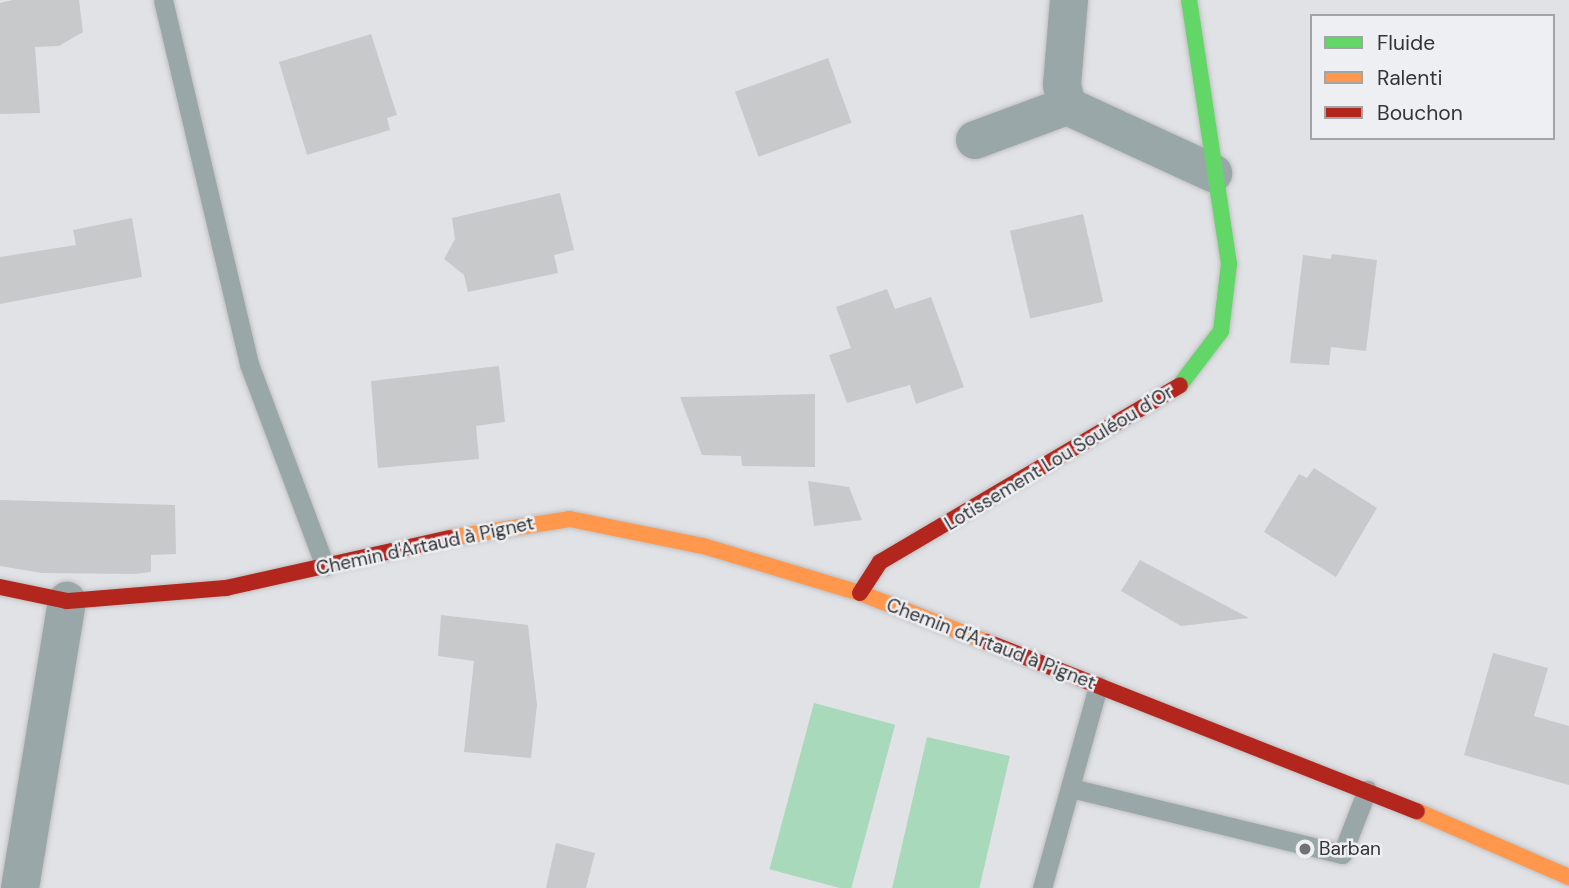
<!DOCTYPE html>
<meta charset="utf-8">
<style>
body{margin:0}
#map{position:relative;width:1569px;height:888px;overflow:hidden;background:#e1e2e5;font-family:"DM Sans",sans-serif}
div>[style]{position:absolute}
.green>*{inset:0;background:#a8d9ba;transform-origin:0 0}
.building>*{inset:0;background:#c8c9ca;transform-origin:0 0}
.roads{filter:drop-shadow(0 0 2px #bfbfc1) drop-shadow(0 0 2px #bfbfc1)}
.lane>*{height:19px;margin:-9.5px;padding:0 9.5px;transform-origin:9.5px;border-radius:9.5px;background:#9aa7a9}
.street>*{height:38px;margin:-19px;padding:0 19px;transform-origin:19px;border-radius:19px;background:#9aa7a9}
.fast>*{height:16px;margin:-8px;padding:0 8px;transform-origin:8px;border-radius:8px;background:#63d668}
.slow>*{height:16px;margin:-8px;padding:0 8px;transform-origin:8px;border-radius:8px;background:#ff974d}
.jam>*{height:16px;margin:-8px;padding:0 8px;transform-origin:8px;border-radius:8px;background:#b3261e}
.dots>*{width:19px;height:19px;translate:-50% -50%;box-sizing:border-box;border:4px solid #edeff3;border-radius:50%}
span{translate:-50% -50%;white-space:nowrap;text-align:center;line-height:1.15;-webkit-text-stroke:5px #edeff3;paint-order:stroke}
.street-label{font-size:19px;color:#333436}
.poi-label{font-size:19px;color:#333436}
.left{translate:0 -50%;text-align:left}
.legend{position:absolute;left:1310px;top:14px;width:245px;height:126px;box-sizing:border-box;background:#edeff3;border:2px solid #a3a4a7;margin:0;padding:9px 12px;list-style:none;font-size:21px;color:#333436}
.legend li{display:flex;align-items:center;gap:14px;height:35px}
.legend b{width:35px;border:2px solid #a3a4a7}
</style>
<div id="map">
<div class="green">
<div style="left:814px;top:703px;width:84px;height:172px;rotate:15deg"></div>
<div style="left:927px;top:737px;width:85px;height:155px;rotate:13deg"></div>
</div>
<div class="building">
<div style="clip-path:polygon(12px 0,79px 0,83px 32px,59px 46px,35px 47px,40px 113px,0 114px,0 3px)"></div>
<div style="clip-path:polygon(371px 34px,397px 115px,387px 118px,390px 130px,307px 155px,279px 62px)"></div>
<div style="left:828px;top:58px;width:69px;height:99px;rotate:70deg"></div>
<div style="clip-path:polygon(560px 193px,574px 250px,554px 255px,558px 273px,468px 292px,464px 275px,444px 259px,455px 239px,452px 218px)"></div>
<div style="left:1083px;top:214px;width:90px;height:75px;rotate:77deg"></div>
<div style="clip-path:polygon(132px 218px,142px 277px,0 304px,0 257px,76px 245px,73px 230px)"></div>
<div style="clip-path:polygon(1332px 254px,1377px 260px,1366px 351px,1331px 347px,1329px 365px,1290px 363px,1303px 255px,1331px 259px)"></div>
<div style="clip-path:polygon(887px 289px,895px 309px,931px 297px,964px 387px,916px 404px,910px 385px,847px 403px,829px 355px,851px 348px,836px 307px)"></div>
<div style="clip-path:polygon(499px 366px,505px 422px,476px 426px,479px 459px,378px 468px,371px 381px)"></div>
<div style="clip-path:polygon(815px 394px,815px 467px,742px 466px,741px 456px,702px 455px,680px 397px)"></div>
<div style="clip-path:polygon(1314px 468px,1377px 508px,1336px 577px,1264px 532px,1299px 474px,1307px 478px)"></div>
<div style="clip-path:polygon(808px 481px,849px 487px,862px 520px,814px 526px)"></div>
<div style="clip-path:polygon(0 500px,175px 505px,176px 554px,151px 555px,151px 572px,134px 574px,42px 573px,0 566px)"></div>
<div style="clip-path:polygon(1140px 560px,1249px 618px,1181px 626px,1121px 591px)"></div>
<div style="clip-path:polygon(441px 615px,528px 625px,537px 705px,531px 758px,464px 752px,474px 661px,438px 656px)"></div>
<div style="clip-path:polygon(1493px 653px,1548px 668px,1534px 716px,1569px 726px,1569px 785px,1464px 755px)"></div>
<div style="clip-path:polygon(556px 843px,595px 853px,586px 888px,546px 888px)"></div>
</div>
<div class="roads">
<div class="lane">
<div style="left:163px;top:0;width:374px;rotate:76.7deg"></div>
<div style="left:249px;top:364px;width:216px;rotate:69.4deg"></div>
<div style="left:1071px;top:788px;width:279px;rotate:13.7deg"></div>
<div style="left:1342px;top:854px;width:69px;rotate:-68.7deg"></div>
<div style="left:1042px;top:888px;width:210px;rotate:-74.5deg"></div>
</div>
<div class="street">
<div style="left:1069px;top:0;width:85px;rotate:94.7deg"></div>
<div style="left:1062px;top:85px;width:22px;rotate:77deg"></div>
<div style="left:1067px;top:106px;width:161px;rotate:24.7deg"></div>
<div style="left:975px;top:140px;width:98px;rotate:-20.3deg"></div>
<div style="left:20px;top:888px;width:291px;rotate:-80.7deg"></div>
</div>
<div class="fast">
<div style="left:1180px;top:385px;width:68px;rotate:-52.8deg"></div>
<div style="left:1221px;top:331px;width:67px;rotate:-83.2deg"></div>
<div style="left:1229px;top:264px;width:267px;rotate:-98.6deg"></div>
</div>
<div class="slow">
<div style="left:449px;top:538px;width:122px;rotate:-8.9deg"></div>
<div style="left:570px;top:519px;width:136px;rotate:11.5deg"></div>
<div style="left:703px;top:546px;width:164px;rotate:16.7deg"></div>
<div style="left:860px;top:593px;width:136px;rotate:21.1deg"></div>
<div style="left:1417px;top:811px;width:166px;rotate:23.5deg"></div>
</div>
<div class="jam">
<div style="left:0;top:587px;width:68px;rotate:11.8deg"></div>
<div style="left:67px;top:601px;width:160px;rotate:-4.7deg"></div>
<div style="left:226px;top:588px;width:229px;rotate:-12.6deg"></div>
<div style="left:860px;top:593px;width:37px;rotate:-57deg"></div>
<div style="left:880px;top:562px;width:348px;rotate:-30.5deg"></div>
<div style="left:987px;top:642px;width:462px;rotate:21.5deg"></div>
</div>
</div>
<div class="dots">
<div style="left:1305px;top:849px;background:#707173"></div>
</div>
<div class="street-label">
<span style="left:1059px;top:458px;rotate:-31deg">Lotissement Lou Souléou d'Or</span>
<span style="left:425px;top:546px;rotate:-12deg">Chemin d'Artaud à Pignet</span>
<span style="left:991px;top:644px;rotate:21deg">Chemin d'Artaud à Pignet</span>
</div>
<div class="poi-label">
<span class="left" style="left:1319px;top:849px">Barban</span>
</div>
<ul class="legend">
<li><b style="height:9px;background:#63d668"></b>Fluide</li>
<li><b style="height:9px;background:#ff974d"></b>Ralenti</li>
<li><b style="height:9px;background:#b3261e"></b>Bouchon</li>
</ul>
</div>
